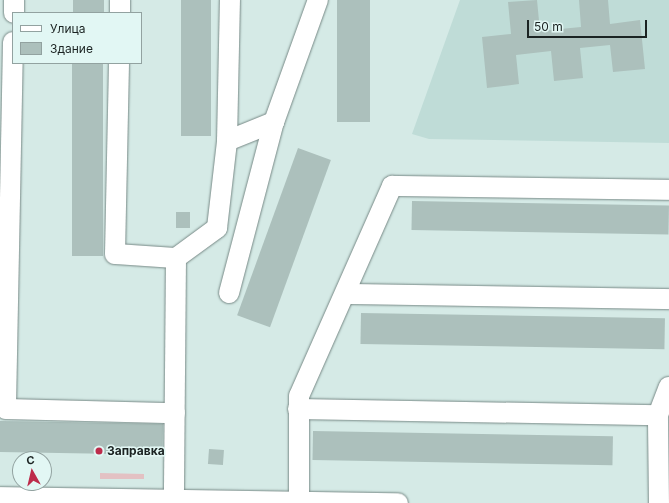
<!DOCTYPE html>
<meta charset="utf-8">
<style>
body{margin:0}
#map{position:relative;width:669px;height:503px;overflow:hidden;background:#d5eae6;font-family:Inter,sans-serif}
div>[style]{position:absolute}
.built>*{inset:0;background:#bfdcd7}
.green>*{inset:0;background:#e3c1c3}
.building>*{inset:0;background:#acc0bc;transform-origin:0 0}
.roads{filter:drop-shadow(0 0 1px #778986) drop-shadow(0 0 1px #778986)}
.minor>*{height:20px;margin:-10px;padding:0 10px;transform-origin:10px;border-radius:10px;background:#fff}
.dots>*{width:11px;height:11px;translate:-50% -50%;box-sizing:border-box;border:2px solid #e2f7f4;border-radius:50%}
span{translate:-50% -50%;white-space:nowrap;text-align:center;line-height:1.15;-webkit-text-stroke:3px #e2f7f4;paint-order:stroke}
.poi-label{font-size:12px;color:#1b2322;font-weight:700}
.left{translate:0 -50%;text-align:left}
.legend{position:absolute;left:12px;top:12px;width:130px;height:52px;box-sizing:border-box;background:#e2f7f4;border:1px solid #92a2a0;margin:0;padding:5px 7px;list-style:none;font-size:12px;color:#1b2322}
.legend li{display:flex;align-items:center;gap:8px;height:20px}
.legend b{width:20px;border:1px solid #92a2a0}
.north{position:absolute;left:12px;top:451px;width:40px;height:40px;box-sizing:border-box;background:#e2f7f4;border:1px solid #92a2a0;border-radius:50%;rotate:352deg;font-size:11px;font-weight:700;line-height:16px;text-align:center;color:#1b2322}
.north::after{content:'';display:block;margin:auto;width:14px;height:18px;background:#bd2c4b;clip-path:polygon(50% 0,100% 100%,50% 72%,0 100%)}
.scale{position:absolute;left:527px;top:20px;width:120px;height:18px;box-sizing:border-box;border:2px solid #1b2322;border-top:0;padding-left:5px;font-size:12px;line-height:14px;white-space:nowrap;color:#1b2322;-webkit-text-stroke:3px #e2f7f4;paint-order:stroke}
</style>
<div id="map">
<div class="built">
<div style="clip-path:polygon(460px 0,669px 0,669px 143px,429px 139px,412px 134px)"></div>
</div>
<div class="green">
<div style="clip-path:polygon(100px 473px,144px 474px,144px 479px,100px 479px)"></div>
</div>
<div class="building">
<div style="left:73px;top:0;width:31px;height:13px"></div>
<div style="left:181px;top:0;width:30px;height:136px"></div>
<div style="left:337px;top:0;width:33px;height:122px"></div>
<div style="clip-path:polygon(537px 0,540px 31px,581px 27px,579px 0,608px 0,610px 24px,640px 20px,645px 69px,613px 72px,610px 45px,580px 48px,583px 78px,554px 81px,551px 51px,516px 55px,519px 84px,487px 88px,482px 37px,511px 34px,508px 2px)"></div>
<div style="left:72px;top:63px;width:31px;height:193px"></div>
<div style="left:298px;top:148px;width:35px;height:178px;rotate:20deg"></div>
<div style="left:412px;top:201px;width:257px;height:29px;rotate:1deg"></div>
<div style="left:176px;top:212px;width:14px;height:16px"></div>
<div style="left:361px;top:313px;width:304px;height:31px;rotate:1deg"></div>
<div style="left:0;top:421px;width:163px;height:31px;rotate:1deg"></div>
<div style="left:313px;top:431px;width:300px;height:29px;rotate:1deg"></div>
<div style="left:209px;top:449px;width:15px;height:15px;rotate:4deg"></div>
</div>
<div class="roads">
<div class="minor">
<div style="left:14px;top:13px;width:13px;rotate:-90deg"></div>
<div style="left:120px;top:13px;width:13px;rotate:-90deg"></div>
<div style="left:13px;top:42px;width:367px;rotate:91.1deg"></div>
<div style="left:6px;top:409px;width:169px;rotate:1.4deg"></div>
<div style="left:119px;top:63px;width:191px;rotate:91.2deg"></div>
<div style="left:115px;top:254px;width:61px;rotate:3.8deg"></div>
<div style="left:176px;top:258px;width:242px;rotate:90.5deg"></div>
<div style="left:227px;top:141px;width:51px;rotate:-22deg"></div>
<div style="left:274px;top:122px;width:130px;rotate:-70.2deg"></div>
<div style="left:176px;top:258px;width:51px;rotate:-36.2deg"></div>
<div style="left:217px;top:228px;width:88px;rotate:-83.4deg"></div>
<div style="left:227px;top:141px;width:141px;rotate:-88.8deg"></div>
<div style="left:229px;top:293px;width:177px;rotate:-75.3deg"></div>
<div style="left:346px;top:294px;width:323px;rotate:0.9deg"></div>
<div style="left:298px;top:409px;width:360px;rotate:1deg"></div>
<div style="left:0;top:497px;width:398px;rotate:0.9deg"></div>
<div style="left:299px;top:502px;width:106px;rotate:-90deg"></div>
<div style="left:299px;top:396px;width:230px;rotate:-66.1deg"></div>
<div style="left:392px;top:186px;width:277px;rotate:0.8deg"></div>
<div style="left:659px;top:503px;width:88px;rotate:-90.7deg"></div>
<div style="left:658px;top:415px;width:30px;rotate:-69deg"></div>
</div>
</div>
<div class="dots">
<div style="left:99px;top:451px;background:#bd2c4b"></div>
</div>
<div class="poi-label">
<span class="left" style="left:107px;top:451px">Заправка</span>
</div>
<ul class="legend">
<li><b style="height:5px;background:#fff"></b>Улица</li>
<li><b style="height:11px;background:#acc0bc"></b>Здание</li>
</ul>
<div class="north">С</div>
<div class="scale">50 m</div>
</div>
